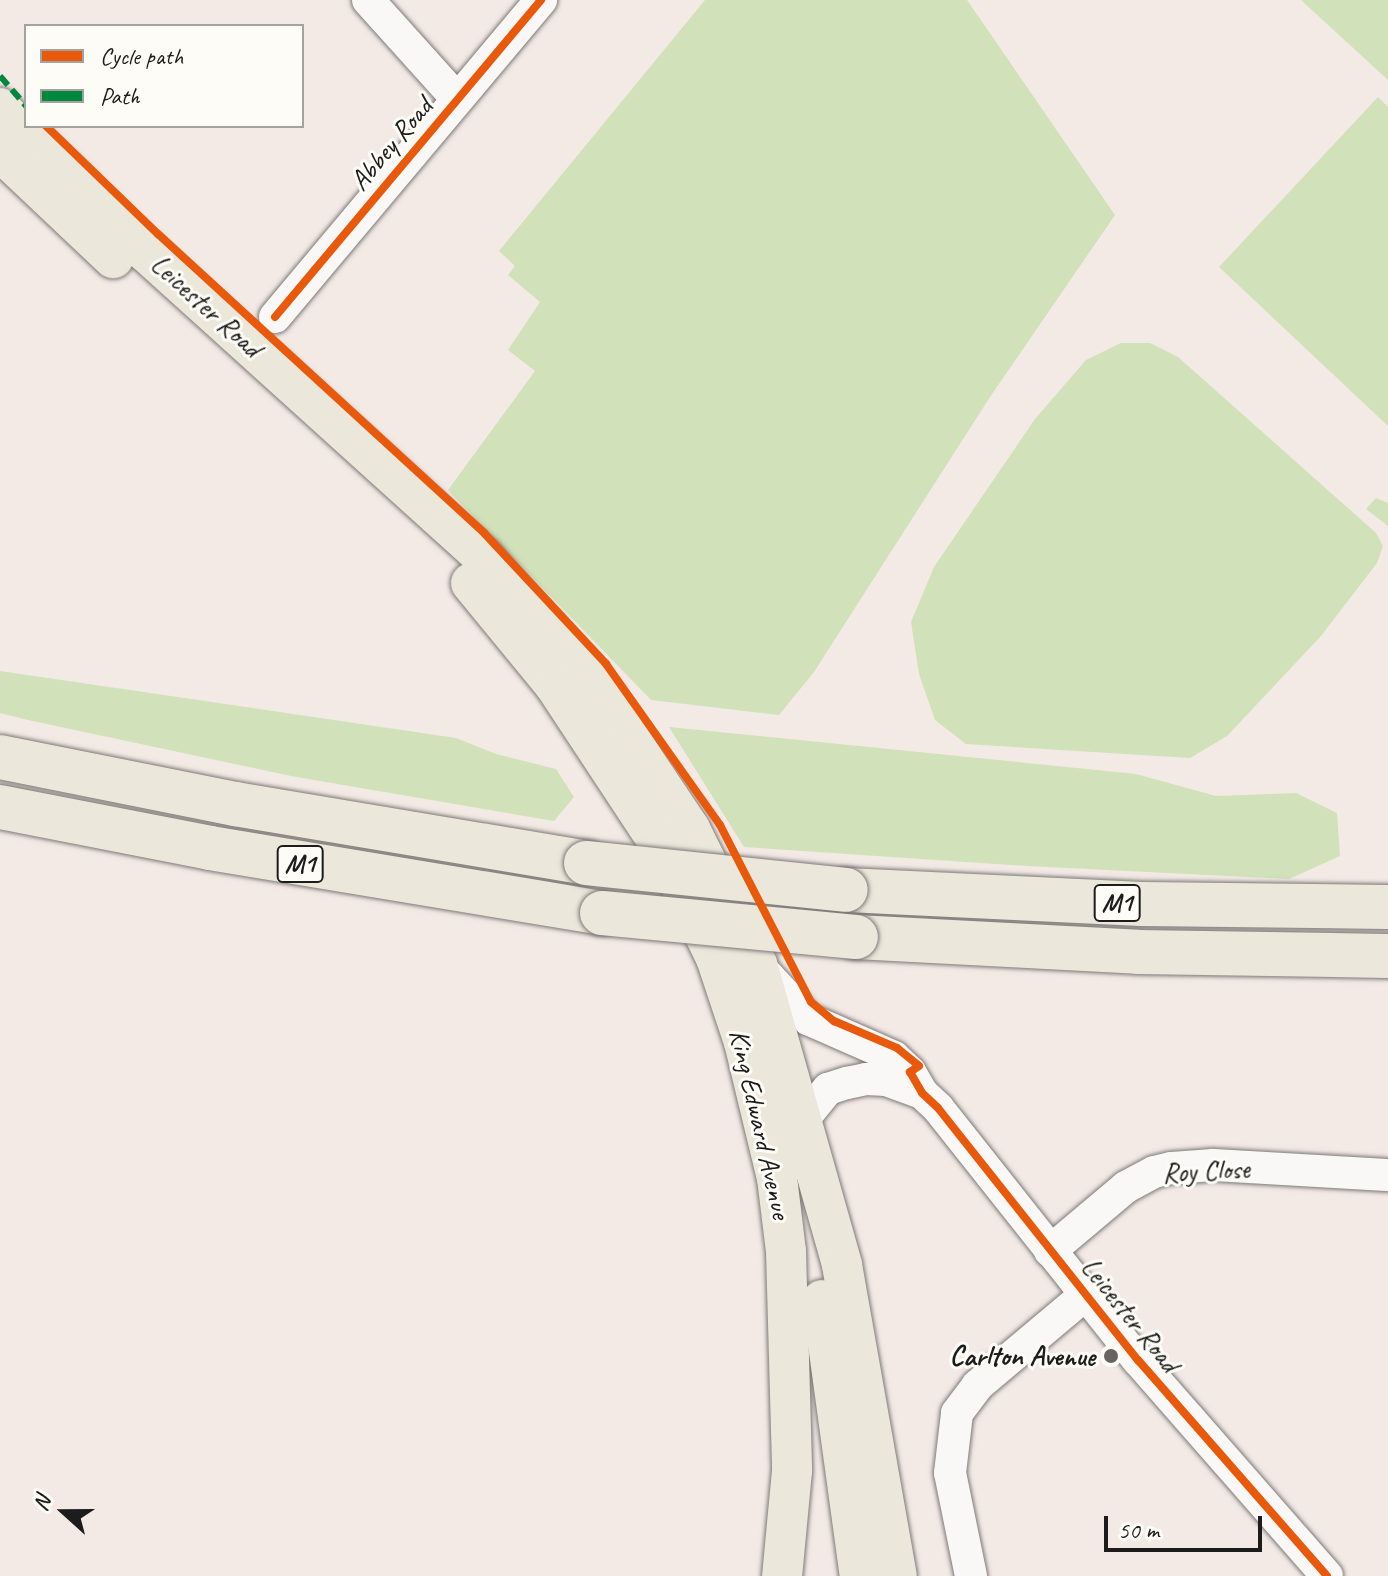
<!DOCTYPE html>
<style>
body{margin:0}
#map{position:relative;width:1388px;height:1576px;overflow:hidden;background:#f3eae6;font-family:Caveat,sans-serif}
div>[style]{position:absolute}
.green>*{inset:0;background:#d1e1b9}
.roads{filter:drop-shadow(0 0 2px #7d7977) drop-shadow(0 0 2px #7d7977)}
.minor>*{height:32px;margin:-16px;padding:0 16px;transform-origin:16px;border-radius:16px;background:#faf8f6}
.major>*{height:40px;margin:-20px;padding:0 20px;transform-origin:20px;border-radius:20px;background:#ece7db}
.highway>*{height:44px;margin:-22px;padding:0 22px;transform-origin:22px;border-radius:22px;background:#ece7db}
.bridges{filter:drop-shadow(0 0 2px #7d7977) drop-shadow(0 0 2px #7d7977)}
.highway-bridge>*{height:44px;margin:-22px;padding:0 22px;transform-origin:22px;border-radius:22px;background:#ece7db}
.quiet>*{height:6px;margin-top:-3px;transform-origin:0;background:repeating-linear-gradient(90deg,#00873e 0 12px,transparent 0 18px)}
.cycleway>*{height:8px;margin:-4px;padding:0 4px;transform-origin:4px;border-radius:4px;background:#e8590c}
.dots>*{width:22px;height:22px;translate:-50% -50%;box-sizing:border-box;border:4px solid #fdfcf7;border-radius:50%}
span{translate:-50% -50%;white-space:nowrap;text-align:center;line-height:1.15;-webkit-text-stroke:6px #fdfcf7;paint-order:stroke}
.shield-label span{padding:2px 6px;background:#fdfcf7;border:2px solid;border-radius:6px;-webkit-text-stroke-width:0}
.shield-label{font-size:26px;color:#1c1c1c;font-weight:700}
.street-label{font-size:28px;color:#1c1c1c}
.poi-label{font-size:28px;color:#1c1c1c;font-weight:700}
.right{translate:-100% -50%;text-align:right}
.legend{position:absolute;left:24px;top:24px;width:280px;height:104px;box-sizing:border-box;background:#fdfcf7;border:2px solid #a3a29f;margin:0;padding:10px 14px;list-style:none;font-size:24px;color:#1c1c1c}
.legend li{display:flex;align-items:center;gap:16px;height:40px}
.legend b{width:40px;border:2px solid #a3a29f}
.north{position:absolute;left:24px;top:1472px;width:80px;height:80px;-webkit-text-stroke:6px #fdfcf7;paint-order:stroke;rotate:291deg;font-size:22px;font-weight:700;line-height:32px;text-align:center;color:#1c1c1c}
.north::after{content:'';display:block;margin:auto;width:28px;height:36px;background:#1c1c1c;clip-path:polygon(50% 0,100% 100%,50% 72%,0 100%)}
.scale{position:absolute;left:1104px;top:1516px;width:158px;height:36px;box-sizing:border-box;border:4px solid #1c1c1c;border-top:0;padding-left:10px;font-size:24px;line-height:28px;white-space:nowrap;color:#1c1c1c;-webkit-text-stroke:6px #fdfcf7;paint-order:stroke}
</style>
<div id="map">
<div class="green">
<i style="clip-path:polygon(705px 0,967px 0,1115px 215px,990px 397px,814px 672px,779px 715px,651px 700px,448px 490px,535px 371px,508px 350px,540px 302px,508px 275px,515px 266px,499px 251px)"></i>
<i style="clip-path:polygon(1301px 0,1388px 0,1388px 80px)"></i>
<i style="clip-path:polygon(1378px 97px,1388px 107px,1388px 426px,1219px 267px)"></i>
<i style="clip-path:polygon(1121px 343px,1150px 343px,1178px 357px,1376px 533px,1383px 546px,1377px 563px,1321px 636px,1227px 736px,1190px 758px,966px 744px,935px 720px,919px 674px,911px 622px,934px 567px,1035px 419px,1086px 360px)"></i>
<i style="clip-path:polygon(1376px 498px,1388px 503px,1388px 526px,1366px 509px)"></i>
<i style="clip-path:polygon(0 671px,456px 738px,496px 754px,556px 769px,574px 797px,554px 821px,291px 776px,28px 720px,0 713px)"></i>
<i style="clip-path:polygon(669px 727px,1136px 774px,1216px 796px,1296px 793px,1337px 813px,1340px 856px,1289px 879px,1027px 866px,744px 847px)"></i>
</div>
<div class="roads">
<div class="minor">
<i style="left:368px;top:0;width:133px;rotate:48deg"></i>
<i style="left:275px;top:317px;width:414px;rotate:-50deg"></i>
<i style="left:758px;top:965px;width:74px;rotate:47.2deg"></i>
<i style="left:808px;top:1019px;width:94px;rotate:23.8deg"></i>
<i style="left:894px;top:1057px;width:22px;rotate:43deg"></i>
<i style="left:910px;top:1072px;width:24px;rotate:60deg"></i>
<i style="left:922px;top:1093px;width:22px;rotate:43deg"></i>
<i style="left:938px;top:1108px;width:322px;rotate:51.6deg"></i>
<i style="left:1138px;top:1360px;width:287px;rotate:48.8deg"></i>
<i style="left:801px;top:1122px;width:43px;rotate:-50.7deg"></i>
<i style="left:828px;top:1089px;width:20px;rotate:-18deg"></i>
<i style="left:847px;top:1083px;width:19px;rotate:-12deg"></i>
<i style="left:866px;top:1079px;width:20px;rotate:3deg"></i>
<i style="left:886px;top:1080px;width:38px;rotate:20deg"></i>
<i style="left:1050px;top:1251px;width:99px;rotate:-40.1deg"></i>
<i style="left:1126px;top:1187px;width:32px;rotate:-28deg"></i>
<i style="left:1154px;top:1172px;width:18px;rotate:-13deg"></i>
<i style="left:1172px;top:1168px;width:41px;rotate:-4.2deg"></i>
<i style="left:1213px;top:1165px;width:175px;rotate:3.3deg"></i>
<i style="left:971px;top:1576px;width:105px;rotate:-101.5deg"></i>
<i style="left:950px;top:1473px;width:60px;rotate:-83.3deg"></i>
<i style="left:957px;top:1413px;width:34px;rotate:-53deg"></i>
<i style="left:977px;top:1386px;width:141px;rotate:-40.1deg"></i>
</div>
<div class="major">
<i style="left:0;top:108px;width:204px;rotate:44.6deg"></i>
<i style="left:145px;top:251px;width:457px;rotate:42.1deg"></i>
<i style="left:484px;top:557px;width:164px;rotate:49.2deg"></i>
<i style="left:591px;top:681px;width:178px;rotate:56.2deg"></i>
<i style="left:690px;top:829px;width:151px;rotate:63.6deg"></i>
<i style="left:757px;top:964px;width:313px;rotate:74.2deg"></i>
<i style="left:842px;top:1265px;width:316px;rotate:80deg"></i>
<i style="left:0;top:151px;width:156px;rotate:43.4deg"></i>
<i style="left:471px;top:583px;width:131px;rotate:50.6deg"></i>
<i style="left:554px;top:684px;width:198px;rotate:56.6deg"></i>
<i style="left:663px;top:849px;width:121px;rotate:64.1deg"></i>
<i style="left:716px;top:958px;width:89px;rotate:71.6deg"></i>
<i style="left:744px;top:1042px;width:140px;rotate:76.4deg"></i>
<i style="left:777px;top:1178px;width:74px;rotate:83deg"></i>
<i style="left:786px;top:1251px;width:220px;rotate:88.4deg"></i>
<i style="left:792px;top:1471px;width:105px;rotate:95.4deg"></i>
<i style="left:822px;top:1300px;width:279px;rotate:82.2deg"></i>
</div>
<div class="highway">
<i style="left:0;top:757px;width:240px;rotate:11.3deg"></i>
<i style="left:235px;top:804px;width:356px;rotate:9.5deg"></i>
<i style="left:0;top:807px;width:214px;rotate:11deg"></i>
<i style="left:210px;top:848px;width:397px;rotate:9.4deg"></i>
<i style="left:846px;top:890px;width:296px;rotate:2.7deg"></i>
<i style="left:1142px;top:904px;width:246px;rotate:0.7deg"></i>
<i style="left:856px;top:937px;width:282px;rotate:3deg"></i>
<i style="left:1138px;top:952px;width:250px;rotate:0.9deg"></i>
</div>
</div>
<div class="bridges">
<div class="highway-bridge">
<i style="left:586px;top:863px;width:261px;rotate:5.9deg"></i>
<i style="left:602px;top:913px;width:255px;rotate:5.4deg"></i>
</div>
</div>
<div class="quiet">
<i style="left:0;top:76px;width:40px;rotate:49deg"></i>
</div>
<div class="cycleway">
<i style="left:46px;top:126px;width:156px;rotate:44deg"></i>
<i style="left:158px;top:234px;width:442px;rotate:42.5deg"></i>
<i style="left:484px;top:533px;width:179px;rotate:47deg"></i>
<i style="left:606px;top:664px;width:197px;rotate:54.7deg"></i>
<i style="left:720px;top:825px;width:199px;rotate:62.8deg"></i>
<i style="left:811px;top:1002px;width:30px;rotate:40deg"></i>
<i style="left:834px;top:1021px;width:69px;rotate:23.2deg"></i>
<i style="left:897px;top:1048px;width:28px;rotate:39deg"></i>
<i style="left:919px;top:1066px;width:11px;rotate:146deg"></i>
<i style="left:910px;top:1072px;width:24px;rotate:60deg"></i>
<i style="left:922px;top:1093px;width:22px;rotate:43deg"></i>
<i style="left:938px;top:1108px;width:322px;rotate:51.6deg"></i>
<i style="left:1138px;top:1360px;width:287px;rotate:48.8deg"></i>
<i style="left:275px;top:317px;width:414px;rotate:-50deg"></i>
</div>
<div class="dots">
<i style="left:1111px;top:1356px;background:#676463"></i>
</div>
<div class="shield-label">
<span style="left:300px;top:864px">M1</span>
<span style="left:1117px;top:903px">M1</span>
</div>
<div class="street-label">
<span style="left:391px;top:144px;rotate:-50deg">Abbey Road</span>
<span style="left:206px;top:306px;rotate:42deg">Leicester Road</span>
<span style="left:760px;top:1124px;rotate:77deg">King Edward Avenue</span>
<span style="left:1206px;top:1171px;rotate:-3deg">Roy Close</span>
<span style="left:1130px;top:1315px;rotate:51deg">Leicester Road</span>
</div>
<div class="poi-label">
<span class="right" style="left:1095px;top:1356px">Carlton Avenue</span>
</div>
<ul class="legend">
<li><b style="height:10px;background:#e8590c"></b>Cycle path</li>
<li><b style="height:10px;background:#00873e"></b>Path</li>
</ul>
<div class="north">N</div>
<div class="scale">50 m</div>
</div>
